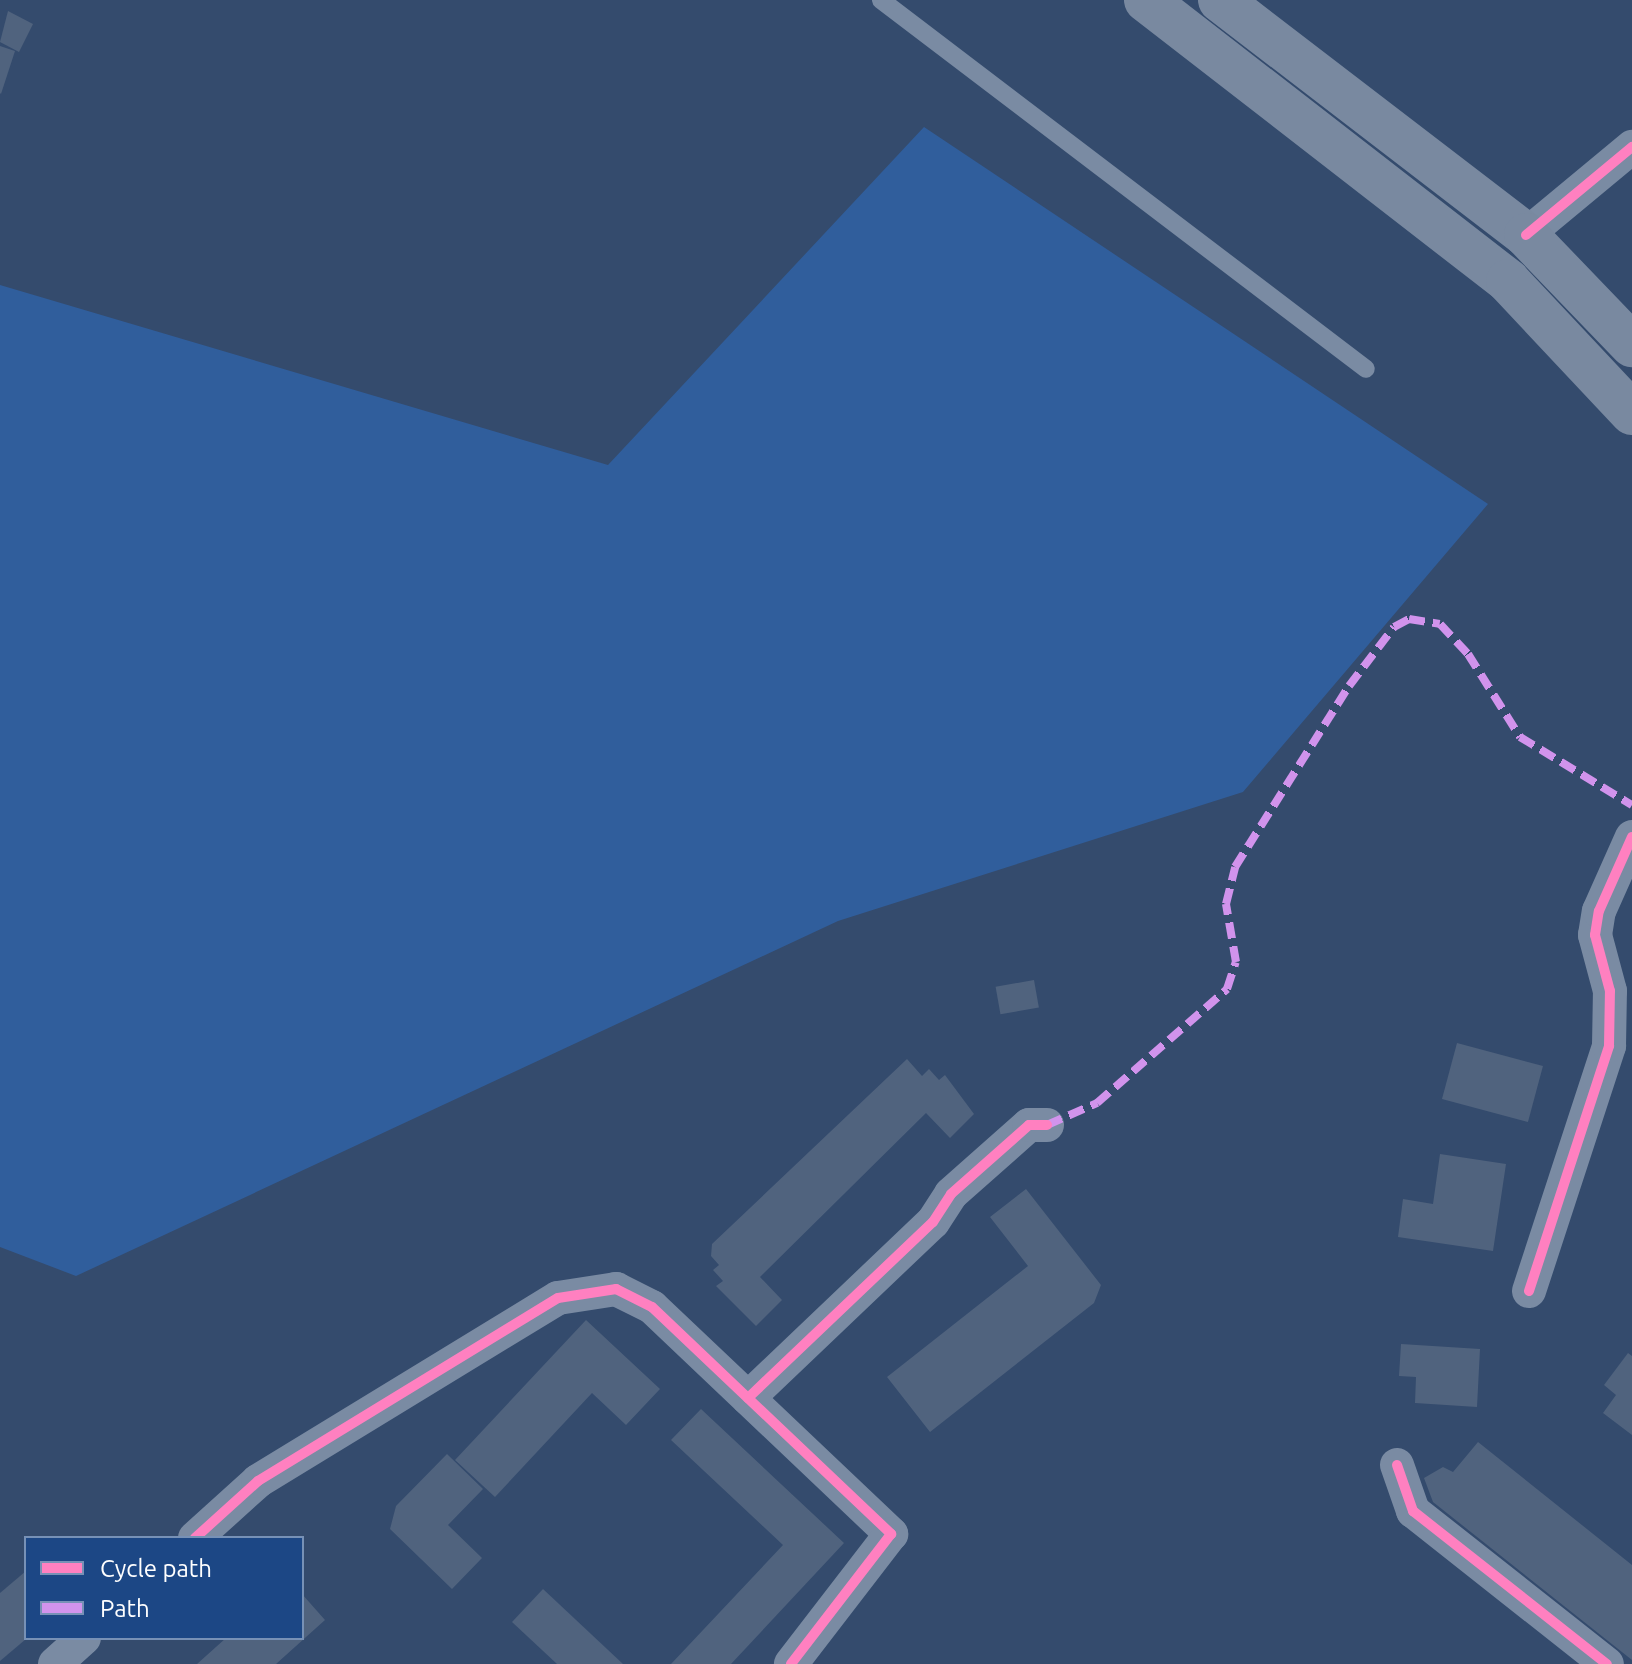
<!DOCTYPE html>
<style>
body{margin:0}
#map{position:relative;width:1632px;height:1664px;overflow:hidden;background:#344b6d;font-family:Ubuntu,sans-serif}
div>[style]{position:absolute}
.green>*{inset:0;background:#305e9c}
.building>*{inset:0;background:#50637e;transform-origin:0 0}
.service>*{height:18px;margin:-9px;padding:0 9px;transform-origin:9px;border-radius:9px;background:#7a8ba3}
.minor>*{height:34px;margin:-17px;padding:0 17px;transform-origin:17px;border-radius:17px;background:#7a8ba3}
.primary>*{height:44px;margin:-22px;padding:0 22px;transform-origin:22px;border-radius:22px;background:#7989a0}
.quiet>*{height:8px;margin-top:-4px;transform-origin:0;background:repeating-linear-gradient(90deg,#d193ec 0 16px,transparent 0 24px)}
.cycleway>*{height:10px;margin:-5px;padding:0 5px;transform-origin:5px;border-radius:5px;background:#ff80c0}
span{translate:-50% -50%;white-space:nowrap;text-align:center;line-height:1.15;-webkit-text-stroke:6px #1c4785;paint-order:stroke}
.legend{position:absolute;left:24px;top:1536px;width:280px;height:104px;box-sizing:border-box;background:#1c4785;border:2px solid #7791b6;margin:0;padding:10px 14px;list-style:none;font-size:24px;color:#fff}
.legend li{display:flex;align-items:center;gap:16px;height:40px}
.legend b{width:40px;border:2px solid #7791b6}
</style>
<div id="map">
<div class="green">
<i style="clip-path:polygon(924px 127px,1488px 504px,1243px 792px,838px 921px,76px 1276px,0 1247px,0 285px,608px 465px)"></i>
</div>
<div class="building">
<i style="clip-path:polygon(8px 11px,33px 24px,19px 52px,0 42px)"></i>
<i style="clip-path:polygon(0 46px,15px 51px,1px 94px,0 93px)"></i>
<i style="left:1034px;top:980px;width:28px;height:39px;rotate:80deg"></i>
<i style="left:1457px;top:1043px;width:89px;height:58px;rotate:15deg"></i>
<i style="clip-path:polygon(907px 1059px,922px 1076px,929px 1069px,939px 1080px,945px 1075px,974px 1114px,950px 1138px,926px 1113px,760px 1277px,782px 1300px,756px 1326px,716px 1286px,723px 1281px,713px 1270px,719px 1265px,711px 1256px,712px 1244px)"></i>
<i style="clip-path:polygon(1440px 1154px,1506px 1164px,1493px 1251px,1398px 1237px,1403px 1199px,1433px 1204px)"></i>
<i style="clip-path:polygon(1026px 1189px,1101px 1285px,1094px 1303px,930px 1432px,887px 1377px,1028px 1266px,990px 1217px)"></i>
<i style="clip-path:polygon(586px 1320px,660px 1389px,626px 1425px,592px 1393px,495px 1497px,455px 1460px)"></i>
<i style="clip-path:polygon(1401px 1344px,1480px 1349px,1477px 1407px,1415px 1403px,1416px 1377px,1399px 1376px)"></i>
<i style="clip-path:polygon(1628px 1353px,1632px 1356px,1632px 1435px,1603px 1413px,1616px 1395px,1604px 1385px)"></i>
<i style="clip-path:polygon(701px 1409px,844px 1543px,731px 1664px,671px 1664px,783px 1545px,671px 1440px)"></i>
<i style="clip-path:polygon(1478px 1442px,1632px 1565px,1632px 1660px,1433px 1502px,1424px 1478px,1443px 1467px,1453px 1472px)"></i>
<i style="clip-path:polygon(447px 1454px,483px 1489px,448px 1525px,482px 1558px,452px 1589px,390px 1529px,396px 1506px)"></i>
<i style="clip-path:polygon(26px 1571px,26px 1639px,0 1661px,0 1593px)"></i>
<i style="clip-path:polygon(543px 1589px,623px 1664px,557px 1664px,512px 1622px)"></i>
<i style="clip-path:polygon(302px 1594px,325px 1620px,276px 1664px,197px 1664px,226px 1638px,302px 1638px)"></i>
</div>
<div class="service">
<i style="left:881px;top:0;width:609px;rotate:37.26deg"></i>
</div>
<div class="minor">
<i style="left:1526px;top:235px;width:138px;rotate:-39.7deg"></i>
<i style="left:1529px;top:1291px;width:258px;rotate:-71.9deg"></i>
<i style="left:1609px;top:1046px;width:55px;rotate:-89deg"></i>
<i style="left:1610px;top:991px;width:58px;rotate:-105deg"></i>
<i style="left:1595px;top:935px;width:24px;rotate:-81deg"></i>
<i style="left:1599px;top:911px;width:81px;rotate:-66deg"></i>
<i style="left:748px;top:1398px;width:255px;rotate:-43.6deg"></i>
<i style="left:933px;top:1222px;width:33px;rotate:-57deg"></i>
<i style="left:951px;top:1194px;width:104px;rotate:-41.5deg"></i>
<i style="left:1029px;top:1125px;width:18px"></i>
<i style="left:1397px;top:1465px;width:49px;rotate:70.8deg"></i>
<i style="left:1413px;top:1511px;width:247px;rotate:38.3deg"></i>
<i style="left:195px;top:1538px;width:85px;rotate:-42.1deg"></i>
<i style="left:258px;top:1481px;width:351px;rotate:-31.4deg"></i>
<i style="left:558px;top:1298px;width:59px;rotate:-8.8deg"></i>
<i style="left:616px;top:1289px;width:40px;rotate:26.6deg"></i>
<i style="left:652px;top:1307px;width:330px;rotate:43.5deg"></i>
<i style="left:891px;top:1534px;width:164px;rotate:127.6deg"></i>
<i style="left:55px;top:1664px;width:39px;rotate:-42deg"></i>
</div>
<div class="primary">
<i style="left:1146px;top:0;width:458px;rotate:37.8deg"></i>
<i style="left:1508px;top:281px;width:181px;rotate:46.8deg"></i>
<i style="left:1220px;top:0;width:386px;rotate:37.5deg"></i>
<i style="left:1526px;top:235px;width:153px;rotate:46.1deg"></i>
</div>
<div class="quiet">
<i style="left:1047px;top:1125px;width:55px;rotate:-23.7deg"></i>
<i style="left:1097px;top:1103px;width:173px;rotate:-41.2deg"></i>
<i style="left:1227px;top:989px;width:28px;rotate:-72deg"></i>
<i style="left:1236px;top:962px;width:59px;rotate:-99.8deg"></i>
<i style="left:1226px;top:904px;width:38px;rotate:-76deg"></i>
<i style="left:1235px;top:867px;width:214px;rotate:-57.8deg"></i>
<i style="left:1349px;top:686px;width:74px;rotate:-52.7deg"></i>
<i style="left:1394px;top:627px;width:17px;rotate:-28deg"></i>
<i style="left:1409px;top:619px;width:31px;rotate:9deg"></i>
<i style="left:1440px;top:624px;width:41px;rotate:47deg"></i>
<i style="left:1468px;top:654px;width:98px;rotate:57.9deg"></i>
<i style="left:1520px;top:737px;width:131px;rotate:31.3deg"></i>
</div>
<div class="cycleway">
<i style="left:1526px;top:235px;width:138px;rotate:-39.7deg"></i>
<i style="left:1529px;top:1291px;width:258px;rotate:-71.9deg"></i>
<i style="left:1609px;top:1046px;width:55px;rotate:-89deg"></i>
<i style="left:1610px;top:991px;width:58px;rotate:-105deg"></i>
<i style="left:1595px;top:935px;width:24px;rotate:-81deg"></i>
<i style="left:1599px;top:911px;width:81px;rotate:-66deg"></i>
<i style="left:748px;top:1398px;width:255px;rotate:-43.6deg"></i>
<i style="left:933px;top:1222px;width:33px;rotate:-57deg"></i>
<i style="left:951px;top:1194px;width:104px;rotate:-41.5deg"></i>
<i style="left:1029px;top:1125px;width:18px"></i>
<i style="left:1397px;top:1465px;width:49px;rotate:70.8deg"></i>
<i style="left:1413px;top:1511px;width:247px;rotate:38.3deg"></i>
<i style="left:195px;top:1538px;width:85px;rotate:-42.1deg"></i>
<i style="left:258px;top:1481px;width:351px;rotate:-31.4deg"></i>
<i style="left:558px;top:1298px;width:59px;rotate:-8.8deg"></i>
<i style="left:616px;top:1289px;width:40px;rotate:26.6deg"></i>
<i style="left:652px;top:1307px;width:330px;rotate:43.5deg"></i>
<i style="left:891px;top:1534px;width:164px;rotate:127.6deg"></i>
</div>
<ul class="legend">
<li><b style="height:10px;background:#ff80c0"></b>Cycle path</li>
<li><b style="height:10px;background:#d193ec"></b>Path</li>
</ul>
</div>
